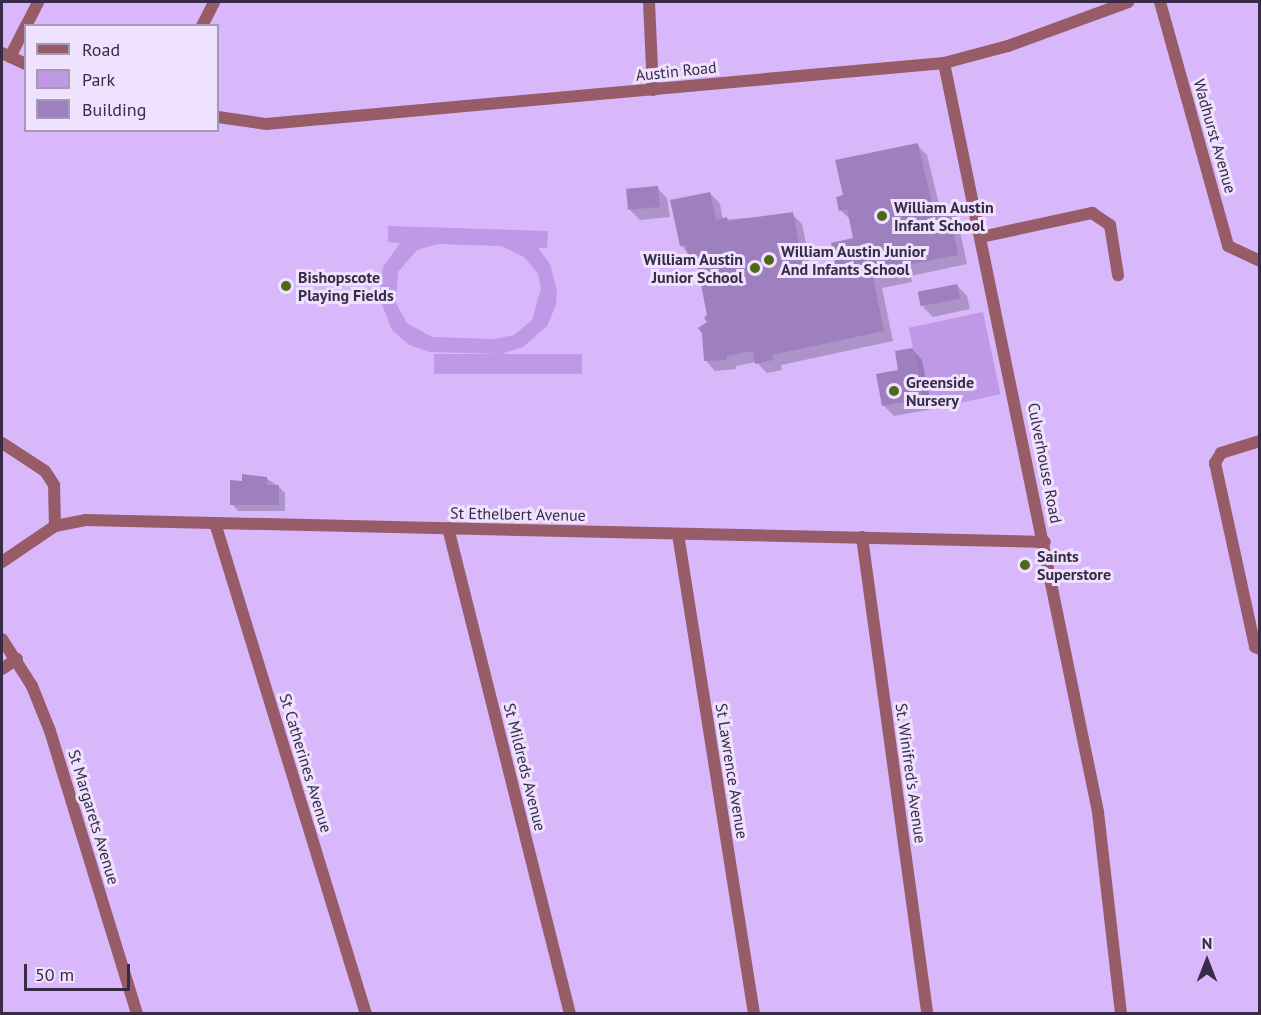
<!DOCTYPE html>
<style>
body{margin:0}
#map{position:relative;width:1261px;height:1015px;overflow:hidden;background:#d8b8fa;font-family:"PT Sans",sans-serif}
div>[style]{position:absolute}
.green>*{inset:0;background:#bf99e6;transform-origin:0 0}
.shadow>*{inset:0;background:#0003}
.building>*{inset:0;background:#9f80bf;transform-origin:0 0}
.minor>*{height:12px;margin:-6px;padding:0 6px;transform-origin:6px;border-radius:6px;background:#975c68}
.dots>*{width:16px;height:16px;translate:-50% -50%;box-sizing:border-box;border:3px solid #efe2fe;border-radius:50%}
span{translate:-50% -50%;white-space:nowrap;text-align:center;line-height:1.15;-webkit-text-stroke:6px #efe2fe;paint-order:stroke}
.street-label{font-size:16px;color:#382b45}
.poi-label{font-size:16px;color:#382b45;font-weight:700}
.left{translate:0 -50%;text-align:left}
.right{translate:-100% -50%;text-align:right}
.frame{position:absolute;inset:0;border:3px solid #382b45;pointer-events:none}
.legend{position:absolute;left:24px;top:24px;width:195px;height:108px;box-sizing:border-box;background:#efe2fe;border:2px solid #a699b4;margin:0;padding:8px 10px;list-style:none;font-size:18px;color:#382b45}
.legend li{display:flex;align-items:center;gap:12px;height:30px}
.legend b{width:30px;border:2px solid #a699b4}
.north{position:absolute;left:1177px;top:931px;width:60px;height:60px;-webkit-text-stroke:4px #efe2fe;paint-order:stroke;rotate:0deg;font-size:16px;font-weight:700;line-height:24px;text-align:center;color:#382b45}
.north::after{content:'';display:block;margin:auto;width:21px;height:27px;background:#382b45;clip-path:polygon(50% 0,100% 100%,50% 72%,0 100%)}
.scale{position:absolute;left:24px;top:964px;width:106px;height:27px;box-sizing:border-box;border:3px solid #382b45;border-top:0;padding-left:8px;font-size:18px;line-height:21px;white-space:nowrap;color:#382b45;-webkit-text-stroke:4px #efe2fe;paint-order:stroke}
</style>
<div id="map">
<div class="green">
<i style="clip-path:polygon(evenodd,388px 226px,548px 231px,547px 248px,538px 248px,550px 264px,557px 290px,556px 305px,547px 326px,523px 347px,501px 354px,430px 352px,409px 345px,392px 330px,379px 297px,383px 267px,400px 243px,388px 242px,388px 226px,438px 244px,501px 246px,524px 257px,538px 274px,541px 288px,532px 320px,514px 335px,494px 339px,432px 337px,407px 323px,396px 303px,398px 272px,417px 250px,438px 244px)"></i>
<i style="left:983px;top:312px;width:84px;height:76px;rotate:78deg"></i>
<i style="left:582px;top:354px;width:20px;height:148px;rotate:90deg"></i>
</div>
<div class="shadow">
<i style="clip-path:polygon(917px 145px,927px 155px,940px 208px,947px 207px,957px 217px,967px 264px,911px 276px,912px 282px,882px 288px,893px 341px,781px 365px,782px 370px,767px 373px,756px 362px,736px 366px,736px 369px,715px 371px,705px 360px,704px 333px,709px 316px,699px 268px,681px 245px,710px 193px,720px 204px,723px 220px,792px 214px,802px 224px,810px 263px,816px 267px,837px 263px,855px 239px,851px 220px,840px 210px,844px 196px)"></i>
<i style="clip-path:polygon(657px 188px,667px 198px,670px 217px,640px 220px,630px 210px)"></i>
<i style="clip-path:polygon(957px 285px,967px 296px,970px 309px,933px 317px,923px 307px)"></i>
<i style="clip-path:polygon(912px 349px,922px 360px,932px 409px,894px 416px,884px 406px,878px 376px,900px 372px)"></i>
<i style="clip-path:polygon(244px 476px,266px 478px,279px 487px,285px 493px,285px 511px,238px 511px,232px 504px)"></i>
</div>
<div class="building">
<i style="clip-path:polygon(918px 143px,933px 208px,948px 205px,958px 255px,902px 266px,903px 272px,873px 278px,884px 331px,772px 355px,773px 360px,755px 364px,753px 351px,726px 356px,727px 360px,704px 361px,702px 333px,698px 328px,707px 322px,704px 318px,707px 315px,696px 259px,689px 261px,686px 245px,680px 246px,670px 200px,710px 192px,716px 220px,727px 217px,728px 221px,793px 212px,803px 263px,812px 261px,813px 266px,835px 262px,831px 243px,853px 238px,847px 209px,839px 211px,836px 197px,843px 195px,835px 160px)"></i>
<i style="left:658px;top:186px;width:21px;height:32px;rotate:85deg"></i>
<i style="left:957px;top:284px;width:15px;height:40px;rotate:79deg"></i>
<i style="clip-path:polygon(913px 348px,923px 399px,882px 406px,876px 374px,898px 370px,895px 351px)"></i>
<i style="clip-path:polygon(242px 474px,267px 477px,267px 485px,279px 485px,279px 505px,230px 505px,230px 480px,242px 481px)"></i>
</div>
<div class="minor">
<i style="left:649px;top:2px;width:88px;rotate:87.4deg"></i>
<i style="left:1160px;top:2px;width:253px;rotate:74.4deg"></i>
<i style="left:1228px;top:246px;width:35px;rotate:25deg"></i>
<i style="left:26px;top:26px;width:27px;rotate:-63deg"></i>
<i style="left:202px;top:26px;width:27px;rotate:-63deg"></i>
<i style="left:2px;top:53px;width:26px;rotate:25deg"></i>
<i style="left:10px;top:57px;width:35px;rotate:-63deg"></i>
<i style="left:944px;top:63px;width:765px;rotate:78.38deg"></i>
<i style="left:1098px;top:812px;width:203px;rotate:83.5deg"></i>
<i style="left:218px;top:117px;width:49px;rotate:8.3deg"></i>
<i style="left:266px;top:124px;width:681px;rotate:-5.14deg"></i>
<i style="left:944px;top:63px;width:66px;rotate:-14.9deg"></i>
<i style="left:1008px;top:46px;width:128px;rotate:-20.1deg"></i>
<i style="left:981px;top:237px;width:114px;rotate:-12.2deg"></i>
<i style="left:1092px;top:213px;width:22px;rotate:34deg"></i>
<i style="left:1110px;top:225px;width:51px;rotate:80.9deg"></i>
<i style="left:1260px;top:441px;width:41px;rotate:162.9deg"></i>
<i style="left:1221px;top:453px;width:12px;rotate:121deg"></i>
<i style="left:1215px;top:463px;width:188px;rotate:77.7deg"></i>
<i style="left:1255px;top:647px;width:5px;rotate:22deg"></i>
<i style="left:2px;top:443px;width:51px;rotate:33.1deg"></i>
<i style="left:45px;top:471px;width:17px;rotate:57deg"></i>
<i style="left:54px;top:485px;width:41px;rotate:88.6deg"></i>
<i style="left:215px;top:523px;width:514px;rotate:72.91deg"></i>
<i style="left:448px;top:528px;width:501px;rotate:75.91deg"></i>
<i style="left:678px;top:534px;width:486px;rotate:81deg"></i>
<i style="left:862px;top:537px;width:481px;rotate:82.2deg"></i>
<i style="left:2px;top:562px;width:64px;rotate:-34.2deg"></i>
<i style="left:55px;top:526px;width:32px;rotate:-11deg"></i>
<i style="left:86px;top:520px;width:959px;rotate:1.31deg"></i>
<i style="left:2px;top:639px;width:56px;rotate:57.4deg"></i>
<i style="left:32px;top:686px;width:48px;rotate:68.2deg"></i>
<i style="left:50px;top:731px;width:296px;rotate:72.9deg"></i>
<i style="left:2px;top:669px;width:18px;rotate:-34deg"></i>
</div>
<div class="dots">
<i style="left:882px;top:216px;background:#4e681a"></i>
<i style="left:769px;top:260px;background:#4e681a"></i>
<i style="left:755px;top:268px;background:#4e681a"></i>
<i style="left:286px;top:286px;background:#4e681a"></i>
<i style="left:894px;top:391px;background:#4e681a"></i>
<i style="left:1025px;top:565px;background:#4e681a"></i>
</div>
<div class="street-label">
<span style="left:676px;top:71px;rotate:-6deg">Austin Road</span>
<span style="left:1215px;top:136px;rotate:74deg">Wadhurst Avenue</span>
<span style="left:1045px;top:463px;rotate:79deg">Culverhouse Road</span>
<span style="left:518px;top:514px;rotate:1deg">St Ethelbert Avenue</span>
<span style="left:306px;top:763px;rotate:73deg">St Catherines Avenue</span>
<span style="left:525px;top:767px;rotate:76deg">St Mildreds Avenue</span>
<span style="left:732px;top:771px;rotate:81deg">St Lawrence Avenue</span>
<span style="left:911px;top:773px;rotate:82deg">St. Winifred's Avenue</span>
<span style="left:94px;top:817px;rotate:73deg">St Margarets Avenue</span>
</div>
<div class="poi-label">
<span class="left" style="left:894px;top:216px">William Austin<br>Infant School</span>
<span class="left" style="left:781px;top:260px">William Austin Junior<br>And Infants School</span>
<span class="right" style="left:743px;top:268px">William Austin<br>Junior School</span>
<span class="left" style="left:298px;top:286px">Bishopscote<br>Playing Fields</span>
<span class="left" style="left:906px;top:391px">Greenside<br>Nursery</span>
<span class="left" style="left:1037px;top:565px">Saints<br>Superstore</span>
</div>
<div class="frame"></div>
<ul class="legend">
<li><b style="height:8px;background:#975c68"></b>Road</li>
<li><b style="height:16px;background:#bf99e6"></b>Park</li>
<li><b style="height:16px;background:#9f80bf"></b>Building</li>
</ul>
<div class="north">N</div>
<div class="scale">50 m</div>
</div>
